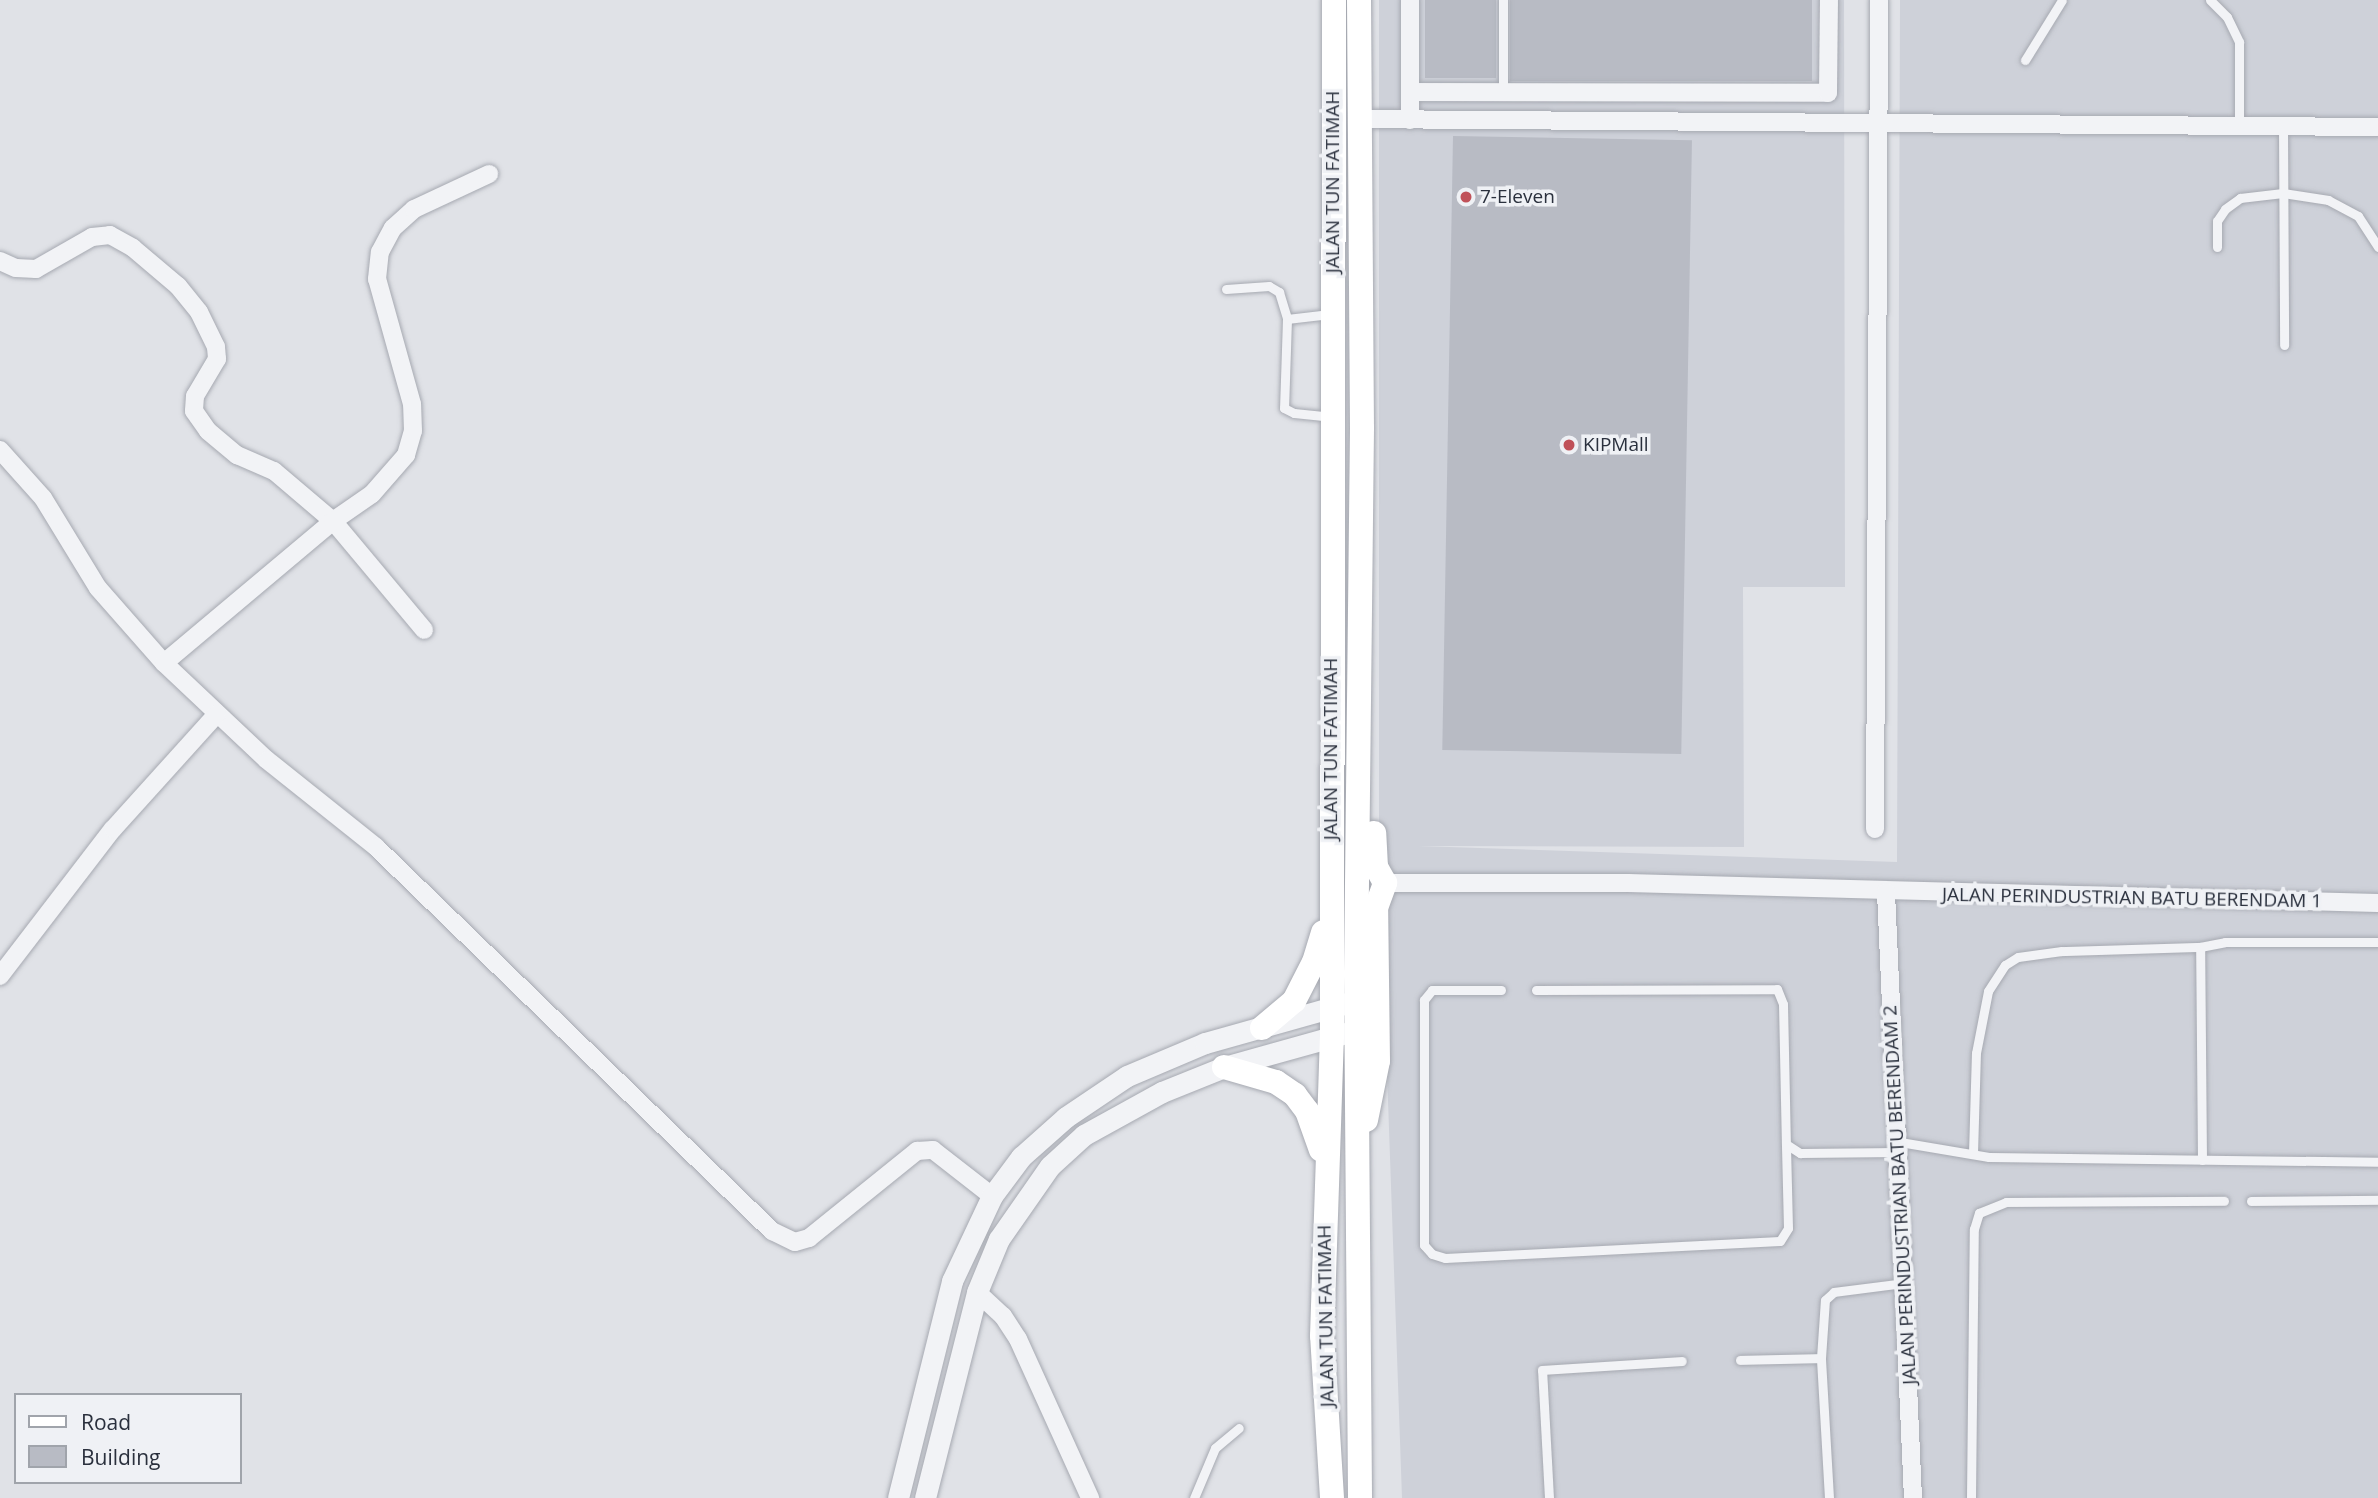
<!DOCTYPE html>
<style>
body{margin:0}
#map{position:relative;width:2378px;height:1498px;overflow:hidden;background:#e0e2e7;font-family:"Open Sans",sans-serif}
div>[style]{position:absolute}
.built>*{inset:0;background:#ced1d9}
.building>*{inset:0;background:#b8bbc4;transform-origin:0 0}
.roads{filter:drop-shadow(0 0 2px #a6a9b1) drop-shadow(0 0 2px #a6a9b1)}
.service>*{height:9px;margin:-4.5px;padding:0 4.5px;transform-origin:4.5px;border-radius:4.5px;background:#f2f3f6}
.minor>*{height:18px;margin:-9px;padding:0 9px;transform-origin:9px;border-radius:9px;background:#f2f3f6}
.tertiary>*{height:21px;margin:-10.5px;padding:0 10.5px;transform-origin:10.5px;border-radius:10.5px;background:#f2f3f6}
.secondary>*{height:24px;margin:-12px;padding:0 12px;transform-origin:12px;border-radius:12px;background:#fff}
.dots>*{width:19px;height:19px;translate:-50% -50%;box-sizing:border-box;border:4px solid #eff1f5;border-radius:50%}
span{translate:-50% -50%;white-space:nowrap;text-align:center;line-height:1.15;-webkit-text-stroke:7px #eff1f5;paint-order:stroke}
.street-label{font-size:19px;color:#2a303d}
.poi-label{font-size:19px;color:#2a303d}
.left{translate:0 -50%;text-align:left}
.legend{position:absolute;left:14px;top:1393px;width:228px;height:91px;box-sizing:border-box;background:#eff1f5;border:2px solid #a0a4ab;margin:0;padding:9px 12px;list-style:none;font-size:21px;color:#2a303d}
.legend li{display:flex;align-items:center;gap:14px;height:35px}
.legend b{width:35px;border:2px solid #a0a4ab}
</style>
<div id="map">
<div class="built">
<i style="clip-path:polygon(1379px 0,1844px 0,1845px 587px,1743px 587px,1744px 847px,1418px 846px,1897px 862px,1900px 0,2378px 0,2378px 1498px,1402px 1498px,1379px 845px)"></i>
</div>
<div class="building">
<i style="left:1425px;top:0;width:71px;height:78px"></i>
<i style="left:1510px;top:0;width:302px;height:81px"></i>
<i style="left:1453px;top:136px;width:239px;height:614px;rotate:1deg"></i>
</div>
<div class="roads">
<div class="service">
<i style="left:2210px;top:0;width:24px;rotate:45deg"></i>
<i style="left:2227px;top:17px;width:28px;rotate:64deg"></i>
<i style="left:2239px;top:42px;width:84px;rotate:90deg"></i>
<i style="left:2025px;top:60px;width:70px;rotate:-58.3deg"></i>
<i style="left:1503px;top:92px;width:92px;rotate:-90deg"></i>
<i style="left:2283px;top:126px;width:219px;rotate:89.7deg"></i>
<i style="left:2217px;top:247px;width:26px;rotate:-90deg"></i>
<i style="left:2217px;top:221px;width:14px;rotate:-56deg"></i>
<i style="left:2225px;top:209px;width:19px;rotate:-36deg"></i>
<i style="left:2240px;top:198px;width:43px;rotate:-6.6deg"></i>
<i style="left:2283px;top:193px;width:46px;rotate:8.8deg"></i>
<i style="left:2328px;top:200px;width:34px;rotate:28deg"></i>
<i style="left:2358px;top:216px;width:37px;rotate:57deg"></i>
<i style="left:1226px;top:289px;width:43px;rotate:-4deg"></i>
<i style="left:1269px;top:286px;width:12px;rotate:31deg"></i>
<i style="left:1279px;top:292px;width:28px;rotate:73deg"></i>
<i style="left:1287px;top:319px;width:89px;rotate:91.9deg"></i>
<i style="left:1284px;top:408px;width:11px;rotate:27deg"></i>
<i style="left:1294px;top:413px;width:39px;rotate:6deg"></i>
<i style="left:1287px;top:319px;width:43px;rotate:-6.6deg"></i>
<i style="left:1501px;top:990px;width:69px;rotate:180deg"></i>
<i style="left:1432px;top:990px;width:13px;rotate:129deg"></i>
<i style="left:1424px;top:1000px;width:245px;rotate:90deg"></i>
<i style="left:1424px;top:1245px;width:12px;rotate:48deg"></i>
<i style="left:1432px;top:1254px;width:14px;rotate:17deg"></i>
<i style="left:1445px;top:1258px;width:335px;rotate:-2.9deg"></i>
<i style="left:1780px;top:1241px;width:15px;rotate:-58deg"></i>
<i style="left:1788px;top:1228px;width:84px;rotate:-91.4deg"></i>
<i style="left:1536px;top:990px;width:241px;rotate:-0.2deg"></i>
<i style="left:1777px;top:989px;width:16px;rotate:68deg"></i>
<i style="left:1783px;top:1004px;width:140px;rotate:88.8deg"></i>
<i style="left:1786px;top:1144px;width:17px;rotate:33deg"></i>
<i style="left:1800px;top:1153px;width:98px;rotate:-0.6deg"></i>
<i style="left:1900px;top:1142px;width:90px;rotate:9.6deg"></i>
<i style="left:1989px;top:1157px;width:389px;rotate:0.7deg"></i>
<i style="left:1973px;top:1153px;width:100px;rotate:-88.3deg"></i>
<i style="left:1976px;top:1053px;width:63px;rotate:-79deg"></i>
<i style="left:1988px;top:991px;width:31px;rotate:-57deg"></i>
<i style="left:2005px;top:965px;width:15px;rotate:-32deg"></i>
<i style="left:2018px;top:957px;width:44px;rotate:-7.8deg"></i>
<i style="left:2062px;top:951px;width:138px;rotate:-1.7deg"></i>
<i style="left:2202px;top:1160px;width:213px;rotate:-90.5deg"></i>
<i style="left:2200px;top:947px;width:25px;rotate:-11deg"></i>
<i style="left:2225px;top:942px;width:153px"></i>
<i style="left:2251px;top:1201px;width:127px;rotate:-0.5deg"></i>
<i style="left:1740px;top:1360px;width:81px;rotate:-1.4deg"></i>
<i style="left:1194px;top:1498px;width:54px;rotate:-67.2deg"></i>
<i style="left:1215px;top:1448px;width:31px;rotate:-40deg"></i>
<i style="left:1549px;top:1498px;width:128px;rotate:-93.1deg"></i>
<i style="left:1542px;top:1370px;width:140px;rotate:-3.7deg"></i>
<i style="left:1829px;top:1498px;width:140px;rotate:-93.3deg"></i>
<i style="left:1821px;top:1358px;width:58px;rotate:-86.1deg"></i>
<i style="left:1825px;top:1300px;width:12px;rotate:-42deg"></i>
<i style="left:1834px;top:1292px;width:71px;rotate:-7.3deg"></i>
<i style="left:1971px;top:1498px;width:269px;rotate:-89.4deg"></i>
<i style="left:1974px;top:1229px;width:17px;rotate:-73deg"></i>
<i style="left:1979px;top:1213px;width:29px;rotate:-22deg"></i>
<i style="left:2006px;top:1202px;width:218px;rotate:-0.3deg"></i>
</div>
<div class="minor">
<i style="left:1410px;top:92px;width:418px;rotate:0.1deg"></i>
<i style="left:1828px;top:93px;width:93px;rotate:-89.4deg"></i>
<i style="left:1359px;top:119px;width:1019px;rotate:0.45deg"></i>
<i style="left:1410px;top:120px;width:120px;rotate:-90deg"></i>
<i style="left:0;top:261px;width:17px;rotate:24deg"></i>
<i style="left:16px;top:268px;width:20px;rotate:3deg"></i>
<i style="left:36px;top:269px;width:64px;rotate:-29.7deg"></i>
<i style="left:92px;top:237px;width:18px;rotate:-6deg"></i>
<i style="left:110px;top:235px;width:26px;rotate:29deg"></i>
<i style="left:133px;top:248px;width:59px;rotate:40.2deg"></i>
<i style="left:178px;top:286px;width:33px;rotate:51deg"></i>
<i style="left:199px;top:312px;width:39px;rotate:64deg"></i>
<i style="left:216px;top:347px;width:12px;rotate:85deg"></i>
<i style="left:217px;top:359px;width:43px;rotate:120.7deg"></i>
<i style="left:195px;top:396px;width:15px;rotate:94deg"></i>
<i style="left:194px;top:411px;width:24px;rotate:55deg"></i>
<i style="left:208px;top:431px;width:38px;rotate:40deg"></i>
<i style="left:237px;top:455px;width:40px;rotate:23.4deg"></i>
<i style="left:274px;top:471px;width:77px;rotate:40.3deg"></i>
<i style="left:333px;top:521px;width:142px;rotate:50.1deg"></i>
<i style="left:0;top:450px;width:64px;rotate:48.1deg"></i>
<i style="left:43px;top:498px;width:105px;rotate:58.6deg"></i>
<i style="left:98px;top:588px;width:100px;rotate:48.7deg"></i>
<i style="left:164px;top:663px;width:141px;rotate:43.3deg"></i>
<i style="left:267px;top:760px;width:139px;rotate:38.6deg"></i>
<i style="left:376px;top:847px;width:552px;rotate:44.12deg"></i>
<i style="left:772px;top:1231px;width:25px;rotate:26deg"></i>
<i style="left:795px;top:1242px;width:15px;rotate:-16deg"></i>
<i style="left:809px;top:1238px;width:139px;rotate:-38.9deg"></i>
<i style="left:917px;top:1151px;width:16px;rotate:-4deg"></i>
<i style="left:933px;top:1150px;width:75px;rotate:37.9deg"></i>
<i style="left:164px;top:663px;width:221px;rotate:-40deg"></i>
<i style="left:333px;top:521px;width:47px;rotate:-34.7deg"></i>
<i style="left:372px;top:494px;width:52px;rotate:-48.9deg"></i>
<i style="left:406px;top:455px;width:25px;rotate:-74deg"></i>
<i style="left:413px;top:431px;width:27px;rotate:-92deg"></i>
<i style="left:412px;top:404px;width:130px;rotate:-105.6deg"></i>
<i style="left:377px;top:279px;width:27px;rotate:-84deg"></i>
<i style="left:380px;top:252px;width:27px;rotate:-62deg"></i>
<i style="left:393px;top:228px;width:28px;rotate:-42deg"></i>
<i style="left:414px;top:209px;width:83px;rotate:-25deg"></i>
<i style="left:1875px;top:829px;width:829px;rotate:-89.72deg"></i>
<i style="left:1385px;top:883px;width:243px"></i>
<i style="left:1628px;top:883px;width:750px;rotate:1.53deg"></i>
<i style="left:1886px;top:892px;width:607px;rotate:87.45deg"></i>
<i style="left:0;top:976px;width:185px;rotate:-52.5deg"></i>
<i style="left:113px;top:829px;width:155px;rotate:-47.9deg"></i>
<i style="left:977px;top:1292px;width:35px;rotate:43deg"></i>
<i style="left:1003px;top:1316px;width:27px;rotate:57deg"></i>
<i style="left:1018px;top:1339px;width:175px;rotate:65.6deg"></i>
</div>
<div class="tertiary">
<i style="left:898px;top:1498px;width:224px;rotate:-76deg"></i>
<i style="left:952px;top:1281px;width:94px;rotate:-64.8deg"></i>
<i style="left:992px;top:1196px;width:49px;rotate:-53.4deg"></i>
<i style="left:1021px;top:1157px;width:60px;rotate:-41.6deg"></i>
<i style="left:1066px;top:1117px;width:73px;rotate:-33.9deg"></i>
<i style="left:1127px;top:1076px;width:85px;rotate:-22.9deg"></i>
<i style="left:1205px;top:1043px;width:148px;rotate:-15.7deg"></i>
<i style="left:925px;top:1498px;width:212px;rotate:-75.8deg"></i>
<i style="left:977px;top:1292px;width:57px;rotate:-67.5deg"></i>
<i style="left:999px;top:1239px;width:89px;rotate:-55.1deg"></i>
<i style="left:1050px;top:1166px;width:46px;rotate:-42.4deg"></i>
<i style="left:1084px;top:1135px;width:89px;rotate:-28.9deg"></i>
<i style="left:1162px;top:1092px;width:67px;rotate:-22deg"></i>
<i style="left:1224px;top:1067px;width:127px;rotate:-15.6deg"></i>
</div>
<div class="secondary">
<i style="left:1359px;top:0;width:428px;rotate:89.6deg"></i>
<i style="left:1362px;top:428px;width:546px;rotate:90.63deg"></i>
<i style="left:1356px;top:974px;width:524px;rotate:89.56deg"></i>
<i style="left:1262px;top:1028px;width:42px;rotate:-40.2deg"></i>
<i style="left:1294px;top:1001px;width:44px;rotate:-62.9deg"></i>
<i style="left:1314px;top:962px;width:31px;rotate:-73deg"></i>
<i style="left:1224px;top:1067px;width:54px;rotate:16.1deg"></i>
<i style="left:1276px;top:1082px;width:23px;rotate:34deg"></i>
<i style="left:1295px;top:1095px;width:20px;rotate:53deg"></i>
<i style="left:1307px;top:1111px;width:41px;rotate:70.3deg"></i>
<i style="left:1366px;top:1120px;width:60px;rotate:-78.5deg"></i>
<i style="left:1378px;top:1061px;width:153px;rotate:-90.7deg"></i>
<i style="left:1376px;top:908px;width:27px;rotate:-70deg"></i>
<i style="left:1385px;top:883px;width:18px;rotate:-119deg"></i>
<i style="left:1376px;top:867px;width:34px;rotate:-93deg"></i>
<i style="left:1332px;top:1498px;width:162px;rotate:-93.5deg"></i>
<i style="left:1322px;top:1336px;width:300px;rotate:-88.1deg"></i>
<i style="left:1332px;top:1036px;width:1036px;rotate:-89.89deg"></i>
</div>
</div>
<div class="dots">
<i style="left:1466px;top:197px;background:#c05159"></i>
<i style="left:1569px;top:445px;background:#c05159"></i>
</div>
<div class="street-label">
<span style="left:1333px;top:182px;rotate:-90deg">JALAN TUN FATIMAH</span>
<span style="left:1331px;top:749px;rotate:-90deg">JALAN TUN FATIMAH</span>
<span style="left:2132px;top:898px;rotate:1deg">JALAN PERINDUSTRIAN BATU BERENDAM 1</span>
<span style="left:1900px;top:1195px;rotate:-93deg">JALAN PERINDUSTRIAN BATU BERENDAM 2</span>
<span style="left:1326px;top:1316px;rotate:-91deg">JALAN TUN FATIMAH</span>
</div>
<div class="poi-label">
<span class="left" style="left:1480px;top:197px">7-Eleven</span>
<span class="left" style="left:1583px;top:445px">KIPMall</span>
</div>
<ul class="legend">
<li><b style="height:9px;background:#fff"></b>Road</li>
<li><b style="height:19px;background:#b8bbc4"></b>Building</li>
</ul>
</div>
